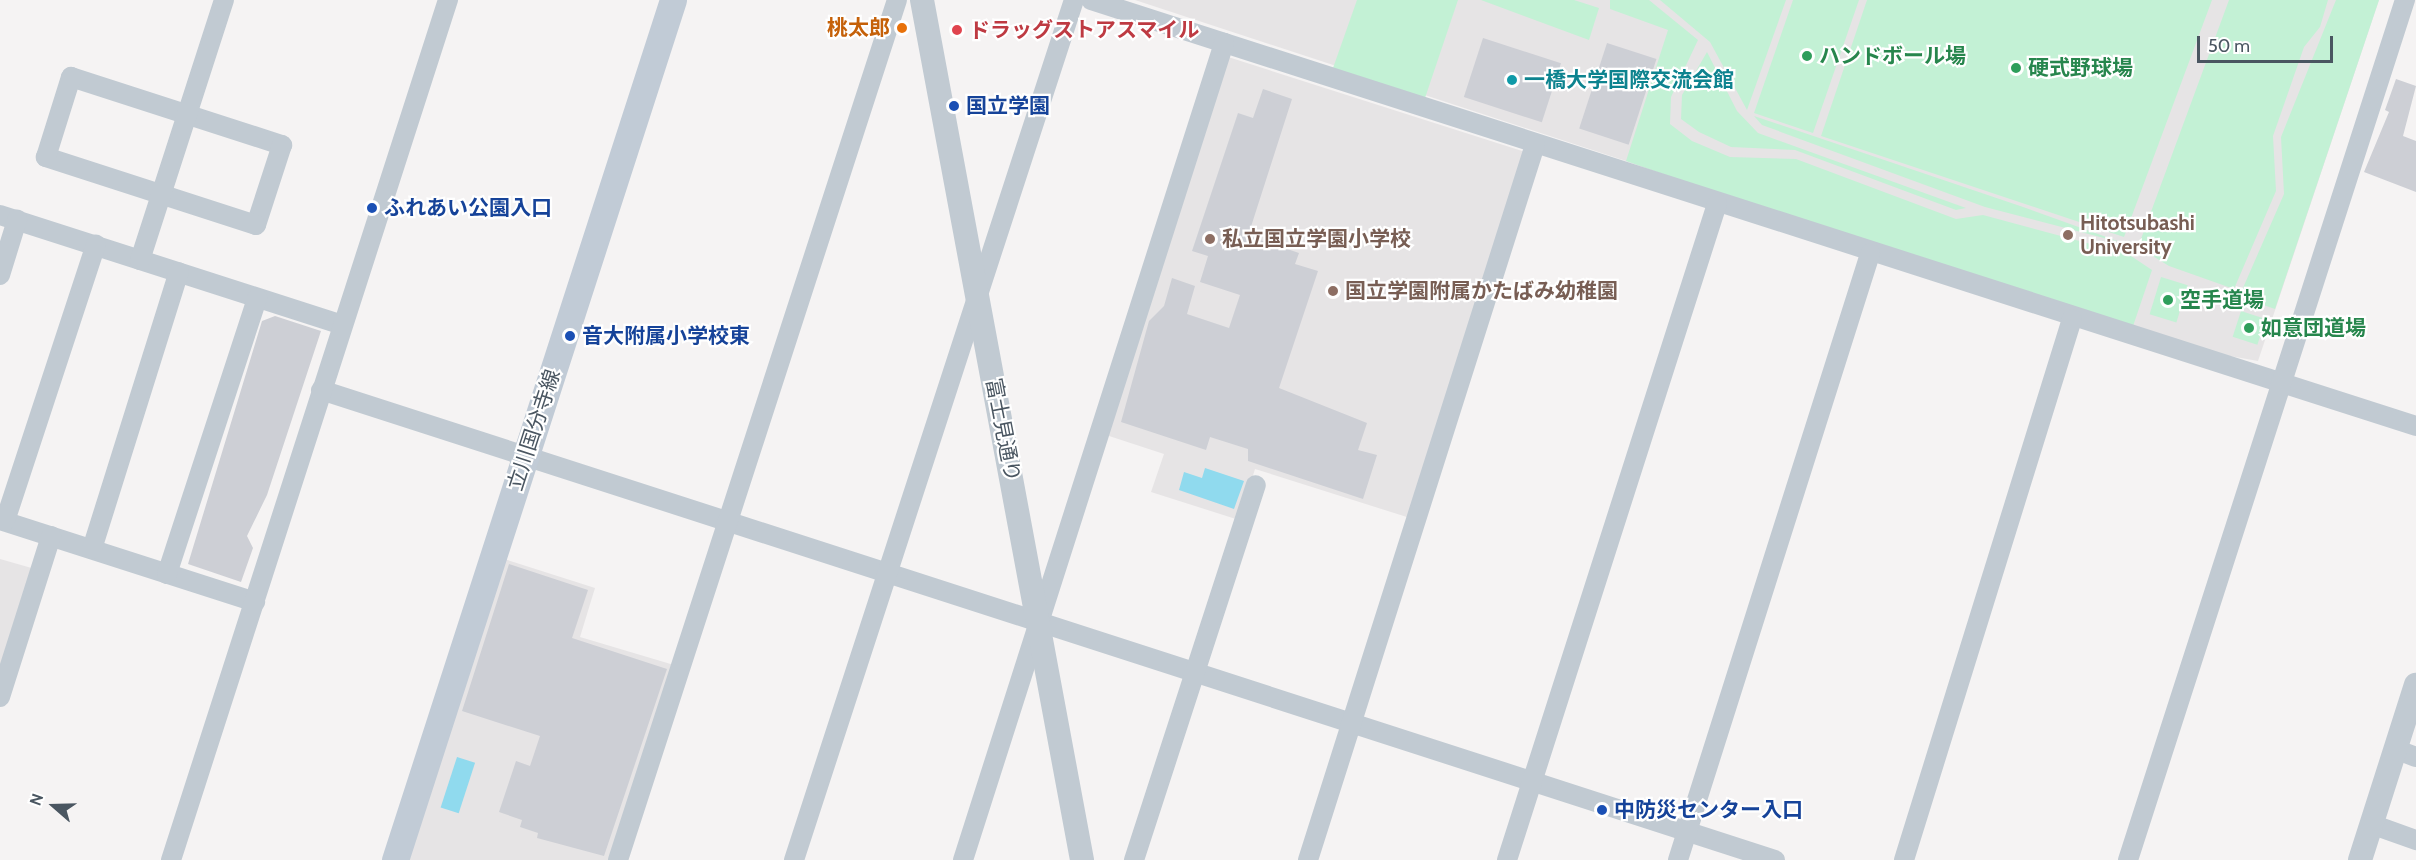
<!DOCTYPE html>
<meta charset="utf-8">
<style>
body{margin:0}
#map{position:relative;width:2416px;height:860px;overflow:hidden;background:#f5f3f3;font-family:Cabin,"Noto Sans JP",sans-serif}
div>[style]{position:absolute}
.education>*{inset:0;background:#e6e4e5}
.green>*{inset:0;background:#c3f1d5;transform-origin:0 0}
.water>*{inset:0;background:#90daee;transform-origin:0 0}
.building>*{inset:0;background:#cdcfd5;transform-origin:0 0}
.minor>*{height:20px;margin:-10px;padding:0 10px;transform-origin:10px;border-radius:10px;background:#c1cad2}
.tertiary>*{height:24px;margin:-12px;padding:0 12px;transform-origin:12px;border-radius:12px;background:#c1cad2}
.secondary>*{height:27px;margin:-13.5px;padding:0 13.5px;transform-origin:13.5px;border-radius:13.5px;background:#c1cbd6}
.dots>*{width:16px;height:16px;translate:-50% -50%;box-sizing:border-box;border:3px solid #fff;border-radius:50%}
span{translate:-50% -50%;white-space:nowrap;text-align:center;line-height:1.15;-webkit-text-stroke:4.5px #fff;paint-order:stroke}
.food-label{font-size:21px;color:#c56008;font-weight:700}
.right{translate:-100% -50%;text-align:right}
.health-label{font-size:21px;color:#be3a42;font-weight:700}
.left{translate:0 -50%;text-align:left}
.leisure-label{font-size:21px;color:#27864d;font-weight:700}
.culture-label{font-size:21px;color:#0d838f;font-weight:700}
.transit-label{font-size:21px;color:#164399;font-weight:700}
.education-label{font-size:21px;color:#785e54;font-weight:700}
.street-label{font-size:21px;color:#4a5661}
.north{position:absolute;left:24px;top:776px;width:60px;height:60px;-webkit-text-stroke:4px #fff;paint-order:stroke;rotate:290deg;font-size:16px;font-weight:700;line-height:24px;text-align:center;color:#4a5661}
.north::after{content:'';display:block;margin:auto;width:21px;height:27px;background:#4a5661;clip-path:polygon(50% 0,100% 100%,50% 72%,0 100%)}
.scale{position:absolute;left:2197px;top:36px;width:136px;height:27px;box-sizing:border-box;border:3px solid #4a5661;border-top:0;padding-left:8px;font-size:18px;line-height:21px;white-space:nowrap;color:#4a5661;-webkit-text-stroke:4px #fff;paint-order:stroke}
</style>
<div id="map">
<div class="education">
<i style="clip-path:polygon(1135px 0,2379px 0,2258px 361px,2129px 338px,1626px 161px)"></i>
<i style="clip-path:polygon(1225px 56px,1528px 153px,1410px 518px,1255px 469px,1239px 520px,1151px 492px,1164px 454px,1103px 434px)"></i>
<i style="clip-path:polygon(501px 558px,595px 588px,580px 637px,674px 665px,612px 860px,404px 860px)"></i>
<i style="clip-path:polygon(0 559px,35px 569px,0 673px)"></i>
</div>
<div class="green">
<i style="clip-path:polygon(1357px 0,1458px 0,1425px 98px,1333px 68px)"></i>
<i style="clip-path:polygon(1481px 0,1574px 0,1599px 8px,1589px 40px)"></i>
<i style="clip-path:polygon(1610px 0,1649px 0,1698px 40px,1671px 97px,1670px 124px,1692px 141px,1730px 157px,1796px 159px,1956px 219px,1983px 215px,2128px 254px,2152px 270px,2129px 338px,1626px 161px,1668px 30px,1610px 9px)"></i>
<i style="clip-path:polygon(1660px 0,1786px 0,1747px 110px,1710px 42px)"></i>
<i style="clip-path:polygon(1793px 0,1859px 0,1813px 133px,1754px 113px)"></i>
<i style="clip-path:polygon(1867px 0,2212px 0,2124px 237px,1821px 136px)"></i>
<i style="clip-path:polygon(2229px 0,2328px 0,2320px 27px,2304px 47px,2273px 136px,2276px 191px,2234px 289px,2169px 266px,2138px 247px)"></i>
<i style="clip-path:polygon(2336px 0,2379px 0,2275px 309px,2239px 297px,2284px 194px,2281px 137px)"></i>
<i style="clip-path:polygon(1707px 52px,1737px 111px,1758px 133px,1966px 208px,1956px 210px,1795px 150px,1731px 147px,1699px 132px,1681px 119px,1682px 95px)"></i>
<i style="clip-path:polygon(1754px 116px,2026px 208px,2123px 243px,1985px 207px,1762px 125px)"></i>
<i style="left:2161px;top:277px;width:28px;height:39px;rotate:17deg"></i>
<i style="left:2241px;top:311px;width:26px;height:27px;rotate:18deg"></i>
</div>
<div class="water">
<i style="clip-path:polygon(1205px 468px,1244px 481px,1234px 509px,1179px 490px,1184px 472px,1202px 478px)"></i>
<i style="left:457px;top:757px;width:19px;height:53px;rotate:18deg"></i>
</div>
<div class="building">
<i style="left:1483px;top:38px;width:82px;height:62px;rotate:18deg"></i>
<i style="left:1607px;top:43px;width:52px;height:90px;rotate:18deg"></i>
<i style="clip-path:polygon(2396px 79px,2416px 86px,2403px 136px,2416px 141px,2416px 192px,2364px 172px,2389px 112px,2385px 110px)"></i>
<i style="clip-path:polygon(1263px 89px,1292px 99px,1248px 236px,1299px 253px,1295px 264px,1318px 271px,1279px 388px,1367px 423px,1358px 450px,1377px 455px,1363px 499px,1248px 461px,1248px 449px,1210px 437px,1206px 450px,1121px 422px,1149px 321px,1164px 306px,1172px 278px,1195px 286px,1187px 314px,1229px 328px,1240px 295px,1200px 282px,1208px 256px,1192px 251px,1238px 113px,1253px 118px)"></i>
<i style="clip-path:polygon(275px 316px,321px 331px,267px 495px,247px 536px,253px 548px,241px 582px,188px 564px,262px 321px)"></i>
<i style="clip-path:polygon(509px 564px,588px 590px,572px 638px,667px 669px,604px 856px,537px 838px,538px 833px,520px 827px,522px 820px,499px 812px,516px 761px,530px 766px,540px 736px,462px 711px)"></i>
</div>
<div class="minor">
<i style="left:1091px;top:0;width:1392px;rotate:17.82deg"></i>
<i style="left:71px;top:77px;width:222px;rotate:17.9deg"></i>
<i style="left:282px;top:145px;width:84px;rotate:108deg"></i>
<i style="left:256px;top:225px;width:221px;rotate:-162.1deg"></i>
<i style="left:46px;top:157px;width:84px;rotate:-72.6deg"></i>
<i style="left:0;top:215px;width:359px;rotate:17.8deg"></i>
<i style="left:140px;top:260px;width:273px;rotate:-72.1deg"></i>
<i style="left:0;top:275px;width:58px;rotate:-72.8deg"></i>
<i style="left:321px;top:390px;width:1528px;rotate:17.91deg"></i>
<i style="left:0;top:520px;width:268px;rotate:17.8deg"></i>
<i style="left:5px;top:521px;width:291px;rotate:-71.8deg"></i>
<i style="left:92px;top:549px;width:290px;rotate:-72.6deg"></i>
<i style="left:167px;top:574px;width:290px;rotate:-71.9deg"></i>
<i style="left:0;top:697px;width:169px;rotate:-72.4deg"></i>
<i style="left:2395px;top:749px;width:22px;rotate:21deg"></i>
<i style="left:2371px;top:824px;width:48px;rotate:19.6deg"></i>
<i style="left:171px;top:860px;width:904px;rotate:-72.15deg"></i>
<i style="left:618px;top:860px;width:904px;rotate:-72.03deg"></i>
<i style="left:794px;top:860px;width:904px;rotate:-71.97deg"></i>
<i style="left:963px;top:860px;width:858px;rotate:-72.28deg"></i>
<i style="left:1134px;top:860px;width:394px;rotate:-72deg"></i>
<i style="left:1308px;top:860px;width:750px;rotate:-72.39deg"></i>
<i style="left:1507px;top:860px;width:689px;rotate:-72.25deg"></i>
<i style="left:1678px;top:860px;width:636px;rotate:-72.42deg"></i>
<i style="left:1904px;top:860px;width:566px;rotate:-72.75deg"></i>
<i style="left:2128px;top:860px;width:904px;rotate:-72.15deg"></i>
</div>
<div class="tertiary">
<i style="left:922px;top:0;width:875px;rotate:79.46deg"></i>
<i style="left:2360px;top:860px;width:184px;rotate:-72.3deg"></i>
</div>
<div class="secondary">
<i style="left:395px;top:860px;width:904px;rotate:-72.09deg"></i>
</div>
<div class="dots">
<i style="left:902px;top:28px;background:#e8710a"></i>
<i style="left:957px;top:30px;background:#e0444e"></i>
<i style="left:1807px;top:56px;background:#2e9e5b"></i>
<i style="left:2016px;top:68px;background:#2e9e5b"></i>
<i style="left:1512px;top:80px;background:#0f9aa8"></i>
<i style="left:954px;top:106px;background:#1a4fb4"></i>
<i style="left:372px;top:208px;background:#1a4fb4"></i>
<i style="left:2068px;top:235px;background:#8d6e63"></i>
<i style="left:1210px;top:239px;background:#8d6e63"></i>
<i style="left:1333px;top:291px;background:#8d6e63"></i>
<i style="left:2168px;top:300px;background:#2e9e5b"></i>
<i style="left:2249px;top:328px;background:#2e9e5b"></i>
<i style="left:570px;top:336px;background:#1a4fb4"></i>
<i style="left:1602px;top:810px;background:#1a4fb4"></i>
</div>
<div class="food-label">
<span class="right" style="left:890px;top:28px">桃太郎</span>
</div>
<div class="health-label">
<span class="left" style="left:969px;top:30px">ドラッグストアスマイル</span>
</div>
<div class="leisure-label">
<span class="left" style="left:1819px;top:56px">ハンドボール場</span>
<span class="left" style="left:2028px;top:68px">硬式野球場</span>
<span class="left" style="left:2180px;top:300px">空手道場</span>
<span class="left" style="left:2261px;top:328px">如意団道場</span>
</div>
<div class="culture-label">
<span class="left" style="left:1524px;top:80px">一橋大学国際交流会館</span>
</div>
<div class="transit-label">
<span class="left" style="left:966px;top:106px">国立学園</span>
<span class="left" style="left:384px;top:208px">ふれあい公園入口</span>
<span class="left" style="left:582px;top:336px">音大附属小学校東</span>
<span class="left" style="left:1614px;top:810px">中防災センター入口</span>
</div>
<div class="education-label">
<span class="left" style="left:2080px;top:235px">Hitotsubashi<br>University</span>
<span class="left" style="left:1222px;top:239px">私立国立学園小学校</span>
<span class="left" style="left:1345px;top:291px">国立学園附属かたばみ幼稚園</span>
</div>
<div class="street-label">
<span style="left:534px;top:430px;rotate:-72deg">立川国分寺線</span>
<span style="left:1003px;top:430px;rotate:79deg">富士見通り</span>
</div>
<div class="north">N</div>
<div class="scale">50 m</div>
</div>
